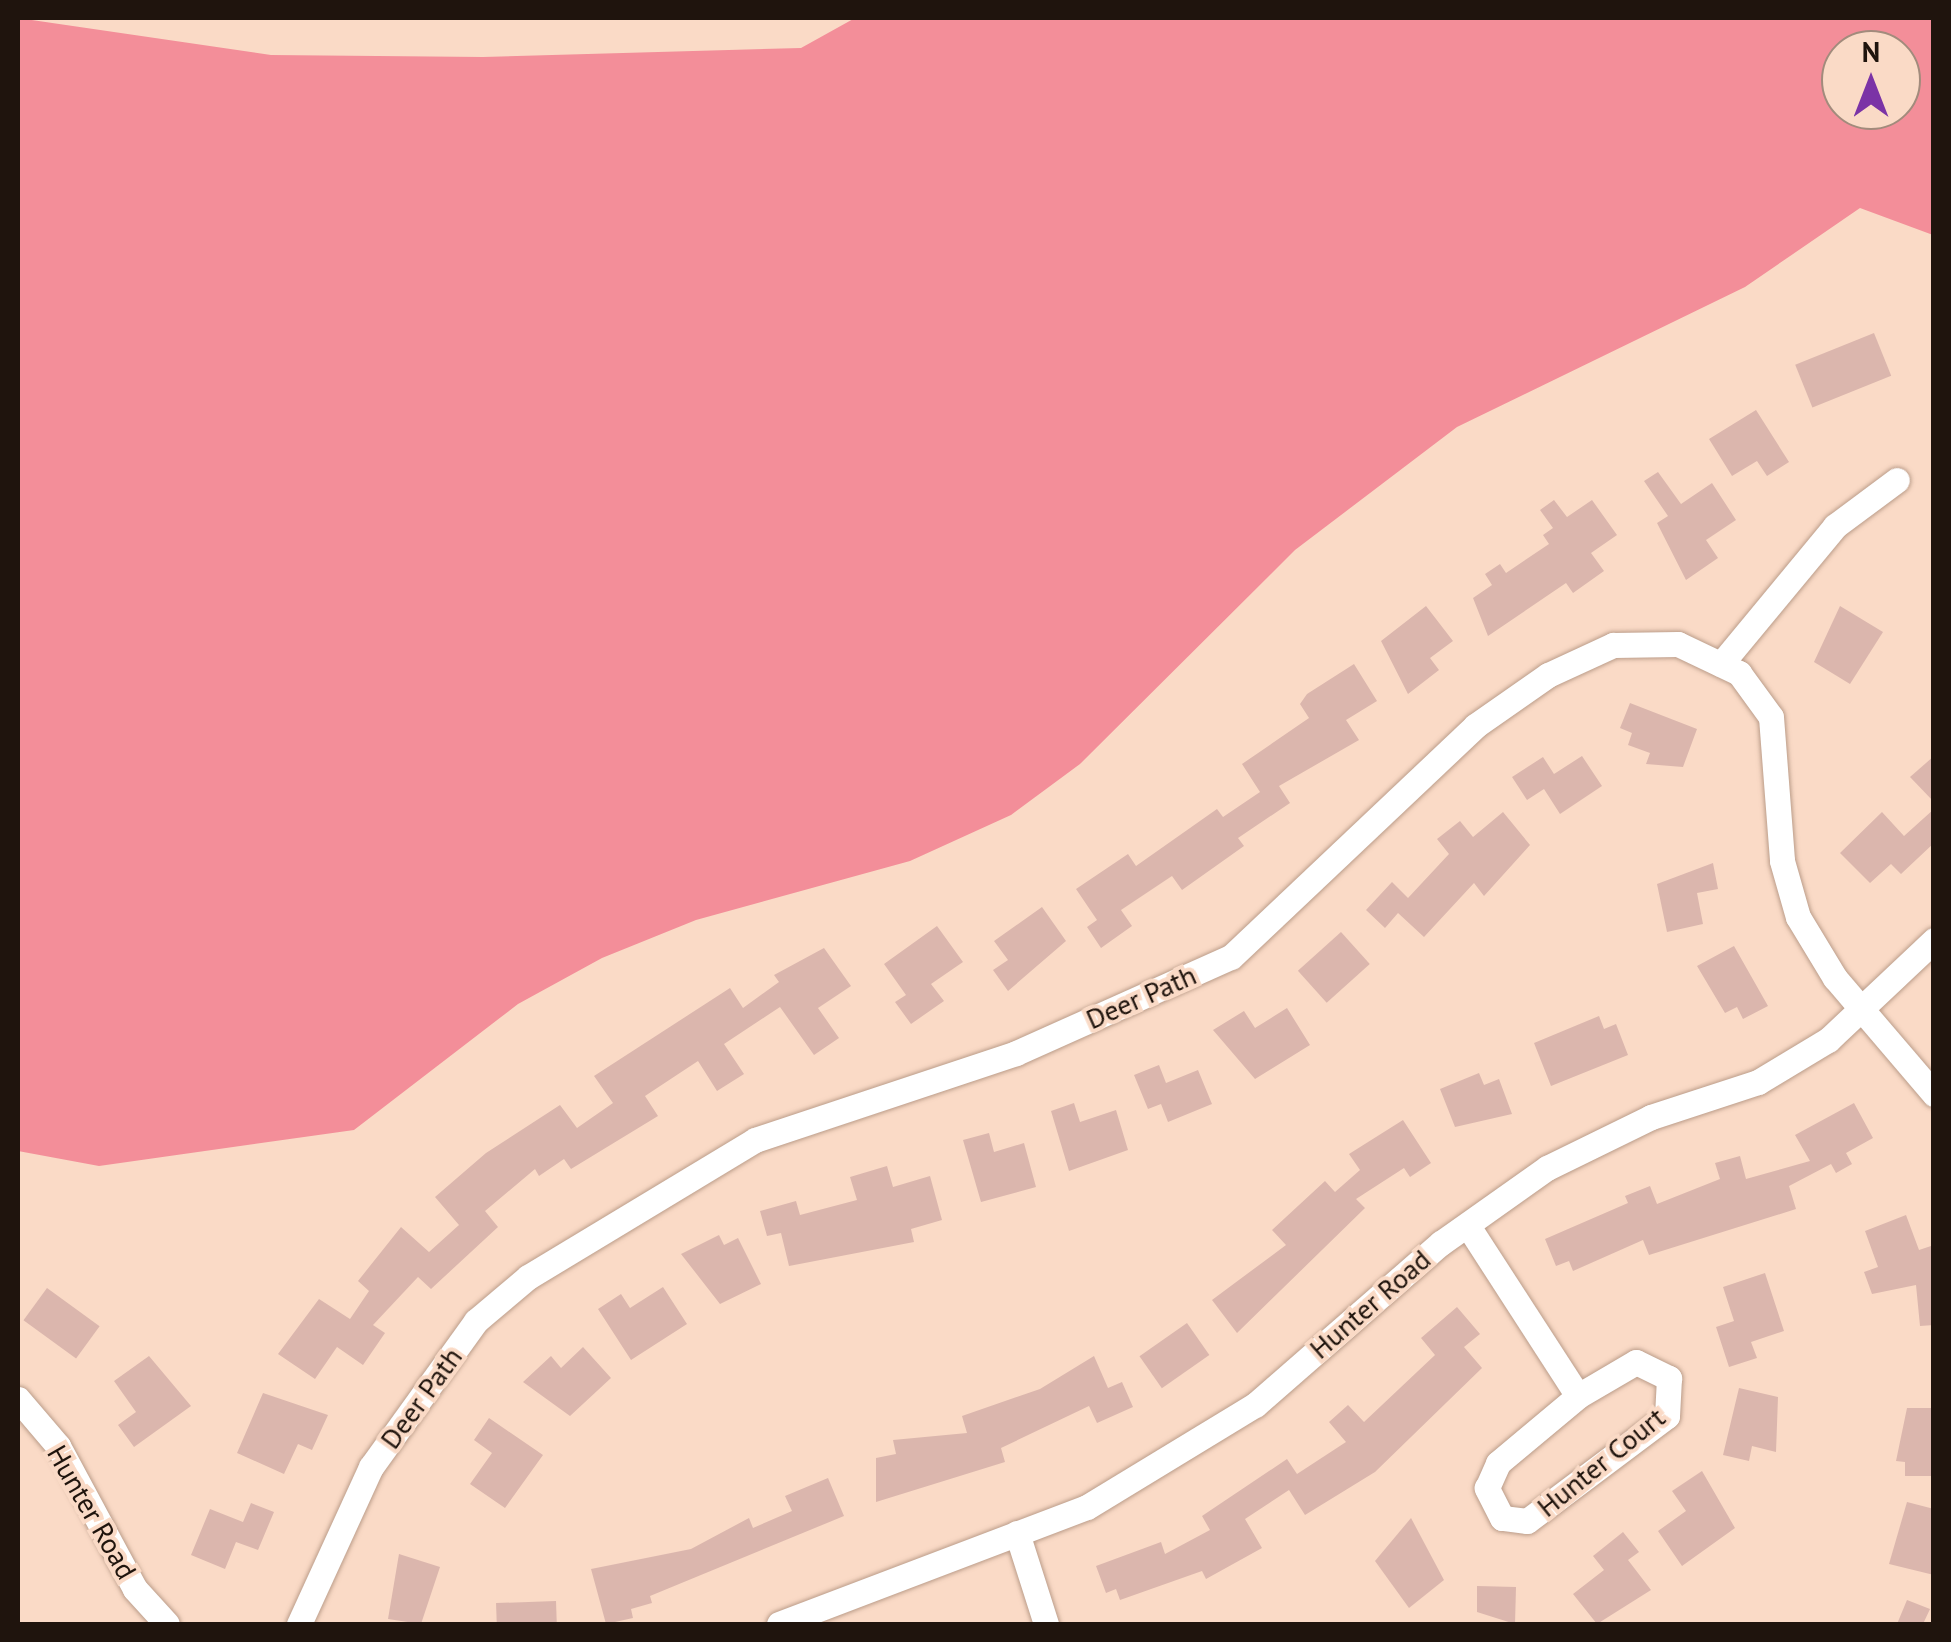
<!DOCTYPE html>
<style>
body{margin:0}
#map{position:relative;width:1951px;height:1642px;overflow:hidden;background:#fadac6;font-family:"PT Sans",sans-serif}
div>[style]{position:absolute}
.forest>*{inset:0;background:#f38e99}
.building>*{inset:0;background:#dbb6ad;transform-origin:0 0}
.roads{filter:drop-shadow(0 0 2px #bb9d8a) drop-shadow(0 0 2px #bb9d8a)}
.minor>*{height:25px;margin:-12.5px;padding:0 12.5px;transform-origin:12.5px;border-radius:12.5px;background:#fff}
span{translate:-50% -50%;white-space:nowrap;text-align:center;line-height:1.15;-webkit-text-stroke:8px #fadac6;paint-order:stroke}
.street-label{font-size:28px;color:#1f140d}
.frame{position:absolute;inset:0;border:20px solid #1f140d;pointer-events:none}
.north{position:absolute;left:1821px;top:30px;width:100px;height:100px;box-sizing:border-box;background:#fadac6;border:2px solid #a28b7c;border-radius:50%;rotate:0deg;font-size:28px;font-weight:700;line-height:40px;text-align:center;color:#1f140d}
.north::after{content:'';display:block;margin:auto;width:35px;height:45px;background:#7b33a6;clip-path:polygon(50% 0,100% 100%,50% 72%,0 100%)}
</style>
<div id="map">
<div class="forest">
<i style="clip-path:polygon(evenodd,18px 18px,271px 55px,483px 57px,801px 48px,855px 18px,1933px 18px,1933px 235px,1860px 208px,1745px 287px,1457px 427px,1295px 550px,1080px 764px,1011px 815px,910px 861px,696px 920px,602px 958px,518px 1004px,354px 1130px,99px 1166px,18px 1151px,18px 18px,1841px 50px,1901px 50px,1901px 110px,1841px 110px,1841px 50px)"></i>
</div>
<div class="building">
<i style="left:1874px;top:333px;width:46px;height:85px;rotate:68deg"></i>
<i style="clip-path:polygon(1756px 410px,1789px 462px,1767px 476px,1757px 461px,1732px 476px,1709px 439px)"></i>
<i style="clip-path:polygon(1658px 472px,1681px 504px,1712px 483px,1736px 520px,1706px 540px,1718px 558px,1686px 580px,1657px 523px,1668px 516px,1644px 481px)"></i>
<i style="clip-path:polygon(1554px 500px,1567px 517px,1592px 500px,1617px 535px,1591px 553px,1604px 571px,1573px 593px,1566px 583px,1488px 636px,1473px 598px,1492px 585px,1485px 574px,1500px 564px,1506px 573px,1549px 544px,1543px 535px,1553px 528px,1540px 510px)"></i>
<i style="clip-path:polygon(1426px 606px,1453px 641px,1430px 658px,1439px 670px,1408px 694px,1381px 641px)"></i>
<i style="clip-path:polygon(1840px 606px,1883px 632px,1850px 684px,1814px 662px)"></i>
<i style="clip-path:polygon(1354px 664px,1377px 701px,1346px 720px,1359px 740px,1279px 786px,1290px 803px,1238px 838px,1244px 846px,1182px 890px,1172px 876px,1121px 910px,1132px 926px,1101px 948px,1087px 927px,1097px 920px,1076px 889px,1128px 854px,1136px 866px,1217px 809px,1223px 817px,1260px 792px,1242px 764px,1309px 718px,1300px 704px,1307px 694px)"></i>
<i style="clip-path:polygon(1630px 703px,1697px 729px,1683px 767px,1646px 764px,1650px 753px,1628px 745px,1632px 733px,1620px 728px)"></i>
<i style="clip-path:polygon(1582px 756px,1602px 786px,1560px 814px,1544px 789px,1527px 800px,1512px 777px,1543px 757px,1554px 774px)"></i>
<i style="clip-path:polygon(1934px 756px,1934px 802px,1910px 777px)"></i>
<i style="clip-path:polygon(1934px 809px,1934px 843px,1901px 874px,1891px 864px,1870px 883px,1840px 853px,1882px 812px,1904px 836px)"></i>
<i style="clip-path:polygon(1503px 812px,1530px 845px,1484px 896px,1474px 883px,1424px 937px,1398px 913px,1385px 928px,1366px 910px,1392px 882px,1408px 898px,1449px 854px,1437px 839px,1460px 821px,1473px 837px)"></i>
<i style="clip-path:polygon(1713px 863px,1718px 889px,1697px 893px,1703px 924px,1667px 932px,1657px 884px)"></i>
<i style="clip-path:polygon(1042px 907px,1066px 941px,1008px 991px,993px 970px,1008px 960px,994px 941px)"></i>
<i style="clip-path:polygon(937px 926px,963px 962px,931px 984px,944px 1001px,911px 1024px,895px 1002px,906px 995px,884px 964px)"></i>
<i style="left:1341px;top:932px;width:43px;height:58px;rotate:48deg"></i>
<i style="clip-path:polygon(1734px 946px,1768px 1006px,1743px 1019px,1737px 1007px,1725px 1013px,1697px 966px)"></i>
<i style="clip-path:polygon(824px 948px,851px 986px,818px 1008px,839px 1038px,814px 1055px,780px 1007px,724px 1044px,744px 1074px,717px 1091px,698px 1061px,645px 1096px,658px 1116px,571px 1169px,564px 1159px,539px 1176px,535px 1169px,485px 1211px,498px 1227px,431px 1289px,418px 1277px,373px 1325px,385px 1333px,363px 1365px,337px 1347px,315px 1379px,278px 1354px,319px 1299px,350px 1319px,369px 1291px,358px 1281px,401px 1227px,429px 1252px,459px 1225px,435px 1197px,486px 1153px,560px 1105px,577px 1128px,613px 1103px,594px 1076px,730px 988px,743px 1008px,779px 982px,774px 975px)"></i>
<i style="clip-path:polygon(1287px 1008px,1310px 1045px,1255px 1079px,1213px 1030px,1244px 1011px,1255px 1028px)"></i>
<i style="clip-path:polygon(1599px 1016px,1604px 1029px,1616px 1024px,1628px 1055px,1551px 1086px,1534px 1043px)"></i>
<i style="clip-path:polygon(1159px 1065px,1166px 1083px,1198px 1070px,1212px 1104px,1168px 1122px,1161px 1104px,1148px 1109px,1134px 1075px)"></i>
<i style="clip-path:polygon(1479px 1073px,1484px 1085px,1499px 1079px,1512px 1114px,1455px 1127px,1440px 1089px)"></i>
<i style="clip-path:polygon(1074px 1103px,1080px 1122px,1116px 1110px,1128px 1150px,1069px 1171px,1051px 1111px)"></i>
<i style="clip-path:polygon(1854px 1103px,1873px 1138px,1846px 1153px,1852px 1164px,1836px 1173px,1831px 1164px,1789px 1186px,1796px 1209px,1649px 1255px,1643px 1240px,1573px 1271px,1569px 1261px,1556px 1266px,1545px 1239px,1628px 1203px,1625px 1196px,1650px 1186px,1657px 1204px,1720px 1179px,1715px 1163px,1740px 1156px,1746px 1179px,1810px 1161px,1795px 1135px)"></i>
<i style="clip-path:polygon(1403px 1120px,1431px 1163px,1410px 1177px,1404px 1168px,1356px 1199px,1365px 1208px,1237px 1333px,1212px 1300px,1286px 1245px,1272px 1230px,1325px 1181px,1335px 1192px,1360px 1170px,1349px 1154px)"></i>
<i style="clip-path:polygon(989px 1133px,994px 1152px,1024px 1143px,1036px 1187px,981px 1202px,963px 1140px)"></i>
<i style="clip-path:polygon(887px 1166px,893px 1187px,930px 1176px,942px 1220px,911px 1229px,914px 1242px,789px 1266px,781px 1233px,767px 1236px,760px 1211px,796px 1201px,800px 1215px,857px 1200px,850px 1177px)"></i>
<i style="clip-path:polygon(1906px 1215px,1919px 1250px,1934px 1245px,1934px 1325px,1920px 1326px,1916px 1285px,1872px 1294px,1864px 1272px,1878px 1267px,1865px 1231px)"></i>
<i style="clip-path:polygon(719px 1235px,724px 1245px,738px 1238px,761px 1284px,720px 1304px,681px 1254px)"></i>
<i style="clip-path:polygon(1765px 1273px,1784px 1331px,1751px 1342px,1757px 1358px,1729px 1367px,1716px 1327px,1734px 1321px,1723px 1287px)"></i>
<i style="clip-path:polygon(663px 1287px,687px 1324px,631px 1360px,598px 1309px,621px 1294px,630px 1308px)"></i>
<i style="left:47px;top:1288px;width:65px;height:40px;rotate:36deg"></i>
<i style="clip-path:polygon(1457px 1307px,1480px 1334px,1464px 1347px,1482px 1368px,1375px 1472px,1305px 1515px,1289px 1490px,1245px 1519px,1262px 1548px,1206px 1579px,1202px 1571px,1120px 1600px,1116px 1589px,1106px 1593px,1096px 1566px,1161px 1542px,1165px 1554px,1210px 1530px,1202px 1516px,1287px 1459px,1297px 1474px,1346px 1442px,1329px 1422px,1348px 1405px,1364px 1422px,1435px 1355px,1421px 1338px)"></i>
<i style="left:1187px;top:1323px;width:39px;height:58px;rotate:55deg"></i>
<i style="clip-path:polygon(583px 1347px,611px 1378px,570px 1416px,523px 1382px,551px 1356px,561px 1368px)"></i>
<i style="clip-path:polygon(149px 1356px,191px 1406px,134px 1447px,118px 1425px,136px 1412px,114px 1381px)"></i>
<i style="clip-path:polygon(1094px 1356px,1108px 1388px,1122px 1382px,1133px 1407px,1097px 1423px,1089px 1406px,1001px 1448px,1005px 1462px,876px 1502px,876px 1458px,896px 1454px,893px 1440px,967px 1433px,962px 1416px,1040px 1389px)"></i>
<i style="clip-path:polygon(1739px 1388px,1778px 1397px,1776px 1452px,1752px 1446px,1749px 1461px,1723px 1455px)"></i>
<i style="clip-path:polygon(263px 1393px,328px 1415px,312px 1450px,298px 1444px,284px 1474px,237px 1453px)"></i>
<i style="clip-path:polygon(1907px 1408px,1934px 1408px,1934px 1476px,1905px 1476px,1905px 1462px,1896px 1461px)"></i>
<i style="clip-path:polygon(489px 1418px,543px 1455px,505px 1508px,470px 1484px,492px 1453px,474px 1440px)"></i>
<i style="clip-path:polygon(1702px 1471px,1735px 1528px,1682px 1566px,1658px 1531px,1686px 1511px,1672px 1491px)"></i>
<i style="clip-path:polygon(828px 1478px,844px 1516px,650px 1596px,652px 1603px,631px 1609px,633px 1618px,606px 1624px,591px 1569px,691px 1549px,749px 1518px,753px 1528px,792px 1511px,785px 1496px)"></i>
<i style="clip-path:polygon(1907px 1502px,1934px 1509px,1934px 1575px,1889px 1564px)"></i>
<i style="clip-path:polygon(251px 1503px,274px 1512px,258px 1550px,236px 1542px,225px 1569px,191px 1555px,210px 1509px,243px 1522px)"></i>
<i style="clip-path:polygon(1411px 1518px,1444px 1580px,1409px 1608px,1375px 1561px)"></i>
<i style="clip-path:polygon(1623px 1532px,1639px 1552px,1628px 1560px,1651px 1590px,1597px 1624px,1573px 1594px,1604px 1570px,1593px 1556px)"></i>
<i style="clip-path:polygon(399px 1554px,440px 1567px,421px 1624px,388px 1619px)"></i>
<i style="clip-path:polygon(1477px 1586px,1516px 1587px,1515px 1624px,1477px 1612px)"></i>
<i style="clip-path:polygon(1907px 1600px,1930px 1609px,1923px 1624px,1897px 1624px)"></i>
<i style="left:556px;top:1601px;width:23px;height:60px;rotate:88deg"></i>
</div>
<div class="roads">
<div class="minor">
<i style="left:1721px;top:664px;width:179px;rotate:-50.4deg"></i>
<i style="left:1835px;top:526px;width:77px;rotate:-36.6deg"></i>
<i style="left:1468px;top:1226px;width:202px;rotate:57.1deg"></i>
<i style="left:1636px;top:1362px;width:37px;rotate:26deg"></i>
<i style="left:1669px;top:1378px;width:38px;rotate:93deg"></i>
<i style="left:1667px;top:1416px;width:175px;rotate:143.1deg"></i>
<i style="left:1527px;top:1521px;width:25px;rotate:-173deg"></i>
<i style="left:1502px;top:1518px;width:34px;rotate:-117deg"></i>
<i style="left:1487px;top:1488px;width:27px;rotate:-66deg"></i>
<i style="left:1498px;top:1463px;width:104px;rotate:-39.9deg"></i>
<i style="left:1578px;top:1396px;width:67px;rotate:-30.4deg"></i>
<i style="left:18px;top:1399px;width:62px;rotate:49.6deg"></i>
<i style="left:58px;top:1446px;width:162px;rotate:61.7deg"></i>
<i style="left:135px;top:1589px;width:47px;rotate:47.6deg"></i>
<i style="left:1017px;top:1533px;width:96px;rotate:72.3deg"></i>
<i style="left:299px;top:1624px;width:173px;rotate:-65.4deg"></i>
<i style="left:371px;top:1467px;width:180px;rotate:-54.3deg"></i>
<i style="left:476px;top:1321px;width:68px;rotate:-40.2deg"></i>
<i style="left:528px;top:1277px;width:265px;rotate:-31.1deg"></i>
<i style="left:755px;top:1140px;width:275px;rotate:-18.4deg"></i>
<i style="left:1016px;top:1053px;width:235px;rotate:-24.1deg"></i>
<i style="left:1231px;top:957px;width:336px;rotate:-43.4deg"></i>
<i style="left:1475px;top:726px;width:89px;rotate:-34.9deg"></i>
<i style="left:1548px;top:675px;width:72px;rotate:-24.8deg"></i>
<i style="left:1613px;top:645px;width:65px;rotate:-0.9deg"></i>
<i style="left:1678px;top:644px;width:68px;rotate:25.4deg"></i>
<i style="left:1739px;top:673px;width:54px;rotate:54deg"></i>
<i style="left:1771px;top:717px;width:144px;rotate:85.6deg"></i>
<i style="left:1782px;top:861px;width:58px;rotate:74.1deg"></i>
<i style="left:1798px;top:917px;width:71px;rotate:58.8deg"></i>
<i style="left:1835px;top:978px;width:153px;rotate:49.5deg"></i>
<i style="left:779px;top:1624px;width:329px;rotate:-20.8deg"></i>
<i style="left:1087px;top:1507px;width:197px;rotate:-31.3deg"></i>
<i style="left:1255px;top:1405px;width:247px;rotate:-41.1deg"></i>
<i style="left:1441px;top:1243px;width:130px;rotate:-35.3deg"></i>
<i style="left:1547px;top:1168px;width:116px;rotate:-26.1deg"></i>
<i style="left:1651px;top:1117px;width:113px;rotate:-18.1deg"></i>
<i style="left:1758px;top:1082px;width:82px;rotate:-31deg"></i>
<i style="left:1828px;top:1040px;width:146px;rotate:-43.3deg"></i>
</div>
</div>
<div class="street-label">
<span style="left:1141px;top:997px;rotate:-24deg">Deer Path</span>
<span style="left:1370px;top:1304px;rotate:-41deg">Hunter Road</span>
<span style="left:421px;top:1398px;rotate:-54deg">Deer Path</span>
<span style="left:1601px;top:1462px;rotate:-39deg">Hunter Court</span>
<span style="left:92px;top:1512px;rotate:60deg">Hunter Road</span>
</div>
<div class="frame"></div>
<div class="north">N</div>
</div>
